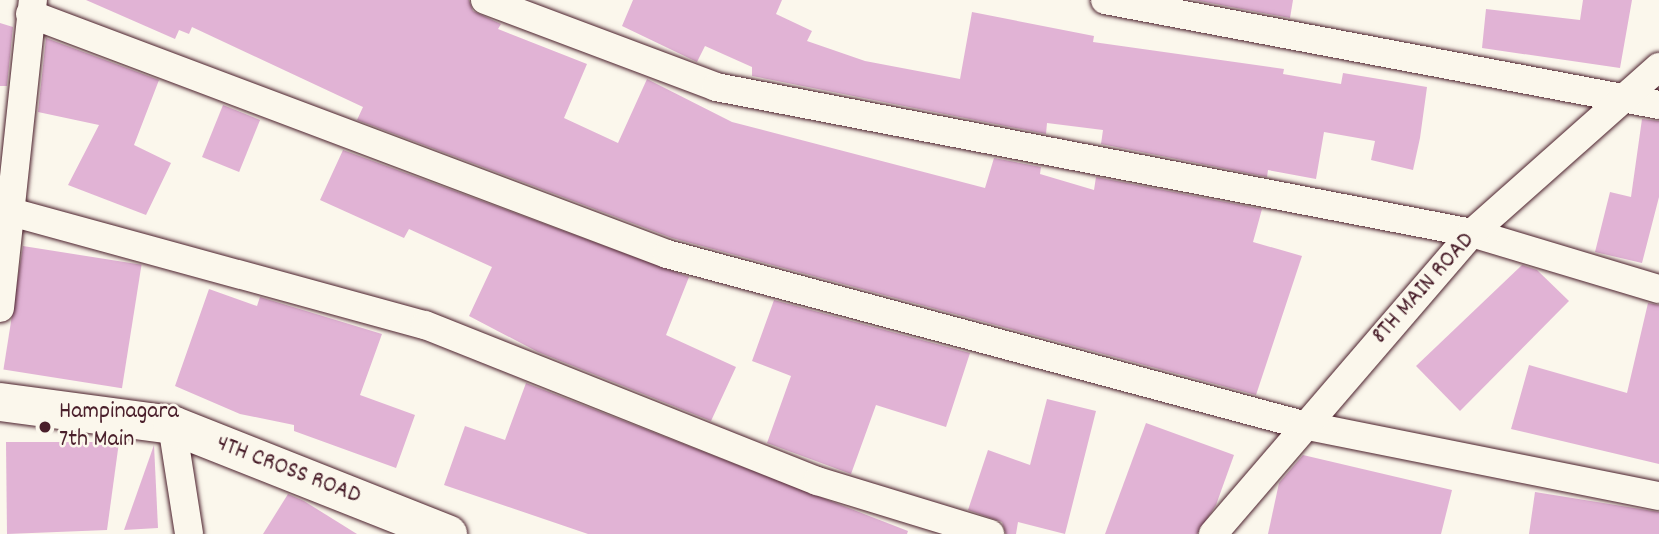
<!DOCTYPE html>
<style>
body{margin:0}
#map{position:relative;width:1659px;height:534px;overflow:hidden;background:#fbf7ec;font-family:Dekko,sans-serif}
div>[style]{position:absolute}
.building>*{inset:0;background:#e1b3d5;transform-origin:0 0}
.roads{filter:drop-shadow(0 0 2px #4a1f2b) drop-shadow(0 0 2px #4a1f2b)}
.minor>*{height:28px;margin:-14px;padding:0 14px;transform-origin:14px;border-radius:14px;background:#fbf7ec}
.secondary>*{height:38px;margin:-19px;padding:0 19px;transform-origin:19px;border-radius:19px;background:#fbf7ec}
.dots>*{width:19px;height:19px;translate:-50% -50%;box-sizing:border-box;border:4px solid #fbf7ec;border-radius:50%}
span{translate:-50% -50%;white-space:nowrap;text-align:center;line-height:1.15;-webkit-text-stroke:5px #fbf7ec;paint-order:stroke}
.street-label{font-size:24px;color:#4a1f2b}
.poi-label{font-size:24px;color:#4a1f2b}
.left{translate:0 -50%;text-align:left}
</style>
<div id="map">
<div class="building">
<i style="clip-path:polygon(86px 0,469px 0,473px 11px,501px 24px,498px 29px,587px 64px,564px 118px,618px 143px,647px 79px,732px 122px,985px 188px,994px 158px,1041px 167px,1040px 174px,1094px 190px,1096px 177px,1262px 209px,1253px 242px,1302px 256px,1256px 395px,672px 238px,357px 120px,363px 107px,192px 27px,189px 34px,179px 30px,175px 39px)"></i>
<i style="clip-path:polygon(633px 0,782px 0,776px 14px,812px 31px,807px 41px,865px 61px,960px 79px,972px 12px,1094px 36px,1093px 42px,1284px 69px,1283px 74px,1341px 84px,1343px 73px,1427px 87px,1420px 138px,1413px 170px,1371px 160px,1375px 141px,1324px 132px,1316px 179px,1268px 170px,1267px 177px,1101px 144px,1103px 130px,1047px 123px,1046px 134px,752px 76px,752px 67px,705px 46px,697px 62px,622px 26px)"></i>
<i style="clip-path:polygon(1194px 0,1293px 0,1290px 18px)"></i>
<i style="clip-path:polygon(1583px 0,1632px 0,1620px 68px,1482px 48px,1486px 9px,1580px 20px)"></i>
<i style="clip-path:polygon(0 23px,13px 27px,7px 86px,0 86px)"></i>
<i style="clip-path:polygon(46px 38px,159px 80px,134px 145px,171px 163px,146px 215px,68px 185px,99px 125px,38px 112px)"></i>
<i style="left:223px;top:105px;width:40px;height:56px;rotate:22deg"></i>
<i style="clip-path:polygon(1642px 119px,1659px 121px,1659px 197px,1642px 263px,1595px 252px,1610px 192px,1631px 197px)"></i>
<i style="clip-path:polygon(343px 150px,689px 277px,666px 335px,736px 367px,711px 421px,538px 352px,469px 316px,492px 267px,409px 229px,404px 238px,320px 200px)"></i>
<i style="left:23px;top:246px;width:120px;height:125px;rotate:9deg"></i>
<i style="clip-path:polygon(1522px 265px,1537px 270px,1569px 301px,1460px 411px,1416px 366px)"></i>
<i style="clip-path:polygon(209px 289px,257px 306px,260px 297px,382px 334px,360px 395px,415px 415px,396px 468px,294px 431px,294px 425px,240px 414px,175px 386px)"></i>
<i style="clip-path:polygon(774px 300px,970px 353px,946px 427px,876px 405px,851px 474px,767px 443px,791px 376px,752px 361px)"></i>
<i style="clip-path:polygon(1648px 303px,1659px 305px,1659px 464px,1511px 429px,1529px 365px,1627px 393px)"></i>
<i style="clip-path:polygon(526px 383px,908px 531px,907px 534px,588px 534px,444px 485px,465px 426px,505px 440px)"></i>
<i style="clip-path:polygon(1047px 399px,1096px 411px,1065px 534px,1018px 522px,1016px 534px,1006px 534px,1002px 522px,968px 510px,988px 450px,1030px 465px)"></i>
<i style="clip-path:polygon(1146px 423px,1234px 455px,1216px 505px,1197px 534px,1105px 534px)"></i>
<i style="clip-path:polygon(6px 442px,119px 442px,107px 530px,7px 534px)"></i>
<i style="clip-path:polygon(154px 445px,158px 528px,124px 530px)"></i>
<i style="clip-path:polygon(1303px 455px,1452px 490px,1441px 534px,1268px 534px,1279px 483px)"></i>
<i style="clip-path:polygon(1535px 492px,1659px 512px,1659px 534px,1529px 534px)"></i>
<i style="clip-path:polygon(288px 494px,304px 501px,357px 534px,263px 534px)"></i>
</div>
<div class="roads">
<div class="minor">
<i style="left:485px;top:0;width:247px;rotate:20.6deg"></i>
<i style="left:716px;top:87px;width:770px;rotate:10.93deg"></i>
<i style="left:1472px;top:233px;width:195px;rotate:16.7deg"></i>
<i style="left:1105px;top:0;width:564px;rotate:10.73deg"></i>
<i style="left:30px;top:14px;width:681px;rotate:20.64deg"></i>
<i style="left:667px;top:254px;width:659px;rotate:15.05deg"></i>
<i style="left:1303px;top:425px;width:363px;rotate:11.3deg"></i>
<i style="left:11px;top:212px;width:429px;rotate:15.3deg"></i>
<i style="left:425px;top:325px;width:422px;rotate:21.7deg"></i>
<i style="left:817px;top:481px;width:181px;rotate:17deg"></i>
<i style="left:0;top:308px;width:310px;rotate:-83.9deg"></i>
<i style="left:172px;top:425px;width:110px;rotate:81.1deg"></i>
<i style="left:1213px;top:534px;width:397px;rotate:-49.3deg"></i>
<i style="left:1472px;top:233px;width:250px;rotate:-41.6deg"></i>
</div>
<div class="secondary">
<i style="left:0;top:402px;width:174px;rotate:7.6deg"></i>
<i style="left:172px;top:425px;width:297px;rotate:21.6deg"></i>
</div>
</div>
<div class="dots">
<i style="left:45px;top:427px;background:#4a1f2b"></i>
</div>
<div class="street-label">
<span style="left:1424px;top:289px;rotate:-48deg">8TH MAIN ROAD</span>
<span style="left:288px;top:471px;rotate:21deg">4TH CROSS ROAD</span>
</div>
<div class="poi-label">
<span class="left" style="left:59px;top:427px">Hampinagara<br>7th Main</span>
</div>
</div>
